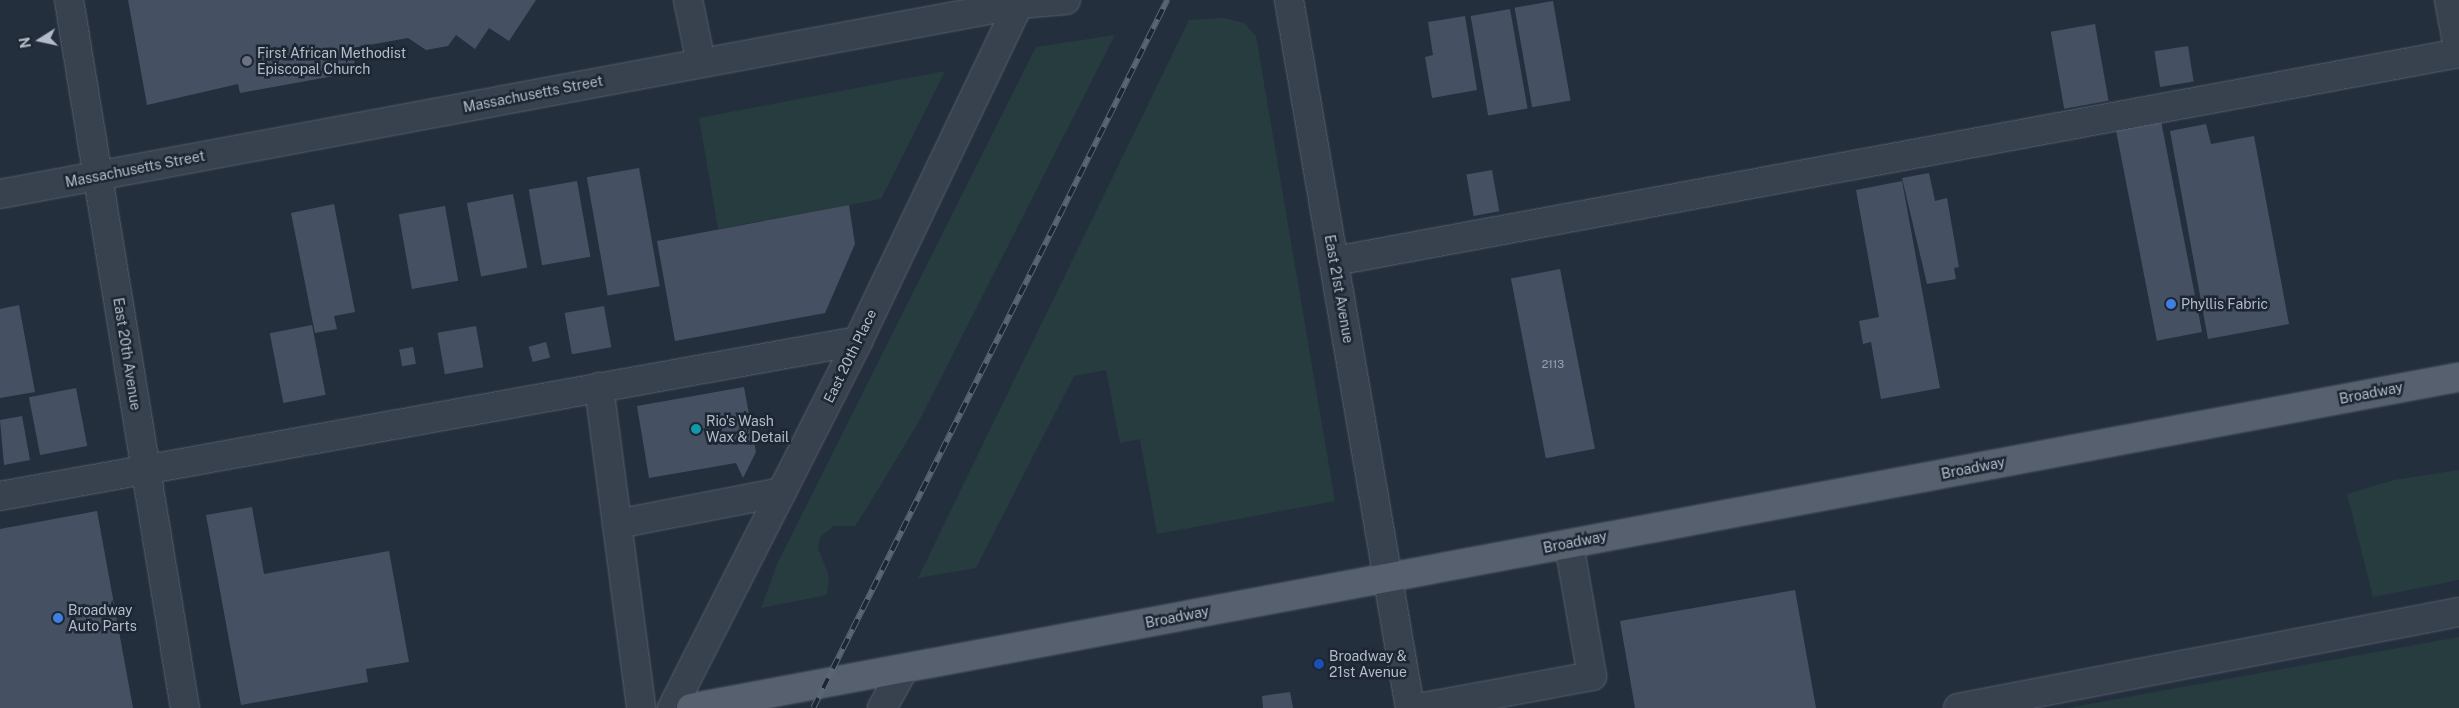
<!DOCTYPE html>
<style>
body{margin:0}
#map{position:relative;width:2459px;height:708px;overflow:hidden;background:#242f3e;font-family:"Public Sans",sans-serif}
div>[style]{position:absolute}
.green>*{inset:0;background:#263c3f}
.building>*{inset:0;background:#455162;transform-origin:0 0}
.roads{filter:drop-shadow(0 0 1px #565f6c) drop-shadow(0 0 1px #565f6c)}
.minor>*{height:28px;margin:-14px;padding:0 14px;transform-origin:14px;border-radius:14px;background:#38414e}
.major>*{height:28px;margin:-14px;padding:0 14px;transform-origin:14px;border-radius:14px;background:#56606e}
.rail>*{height:5.5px;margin-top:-2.75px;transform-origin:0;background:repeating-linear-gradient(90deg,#1d2633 0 11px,#5a6575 0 22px);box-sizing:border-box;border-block:1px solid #5a6575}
.dots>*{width:14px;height:14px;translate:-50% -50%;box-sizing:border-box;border:2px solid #1d2633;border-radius:50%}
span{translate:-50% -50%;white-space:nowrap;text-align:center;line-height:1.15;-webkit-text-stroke:5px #1d2633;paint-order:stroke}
.number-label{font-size:11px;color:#98a1af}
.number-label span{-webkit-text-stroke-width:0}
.poi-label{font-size:14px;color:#b4bcc9}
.left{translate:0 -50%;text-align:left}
.street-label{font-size:14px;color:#b4bcc9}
.north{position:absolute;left:15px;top:15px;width:50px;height:50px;-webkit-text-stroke:4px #1d2633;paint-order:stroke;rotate:260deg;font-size:14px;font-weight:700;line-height:20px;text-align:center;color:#b4bcc9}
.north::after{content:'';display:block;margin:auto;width:18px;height:22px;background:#b4bcc9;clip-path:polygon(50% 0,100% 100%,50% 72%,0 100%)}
</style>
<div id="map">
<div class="green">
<i style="clip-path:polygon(1224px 18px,1244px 23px,1256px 36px,1335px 501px,1157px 534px,1140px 439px,1120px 443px,1106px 370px,1074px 376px,976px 568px,918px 578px,1189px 20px)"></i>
<i style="clip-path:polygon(1115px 35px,918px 423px,868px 506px,855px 526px,834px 526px,820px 537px,818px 548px,829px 576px,827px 595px,761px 608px,778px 562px,1036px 47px)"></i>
<i style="clip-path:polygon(945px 71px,881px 199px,718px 229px,699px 118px)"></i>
<i style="clip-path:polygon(2459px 470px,2459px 580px,2373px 597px,2347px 494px,2394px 480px)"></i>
<i style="clip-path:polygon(2459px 637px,2459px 708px,2068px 708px,2149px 693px)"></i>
</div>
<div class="building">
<i style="clip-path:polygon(128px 0,536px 0,509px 41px,489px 28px,475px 49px,456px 35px,448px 46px,426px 50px,408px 38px,352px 48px,356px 72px,240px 93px,238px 84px,147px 105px)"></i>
<i style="left:1553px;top:1px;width:101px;height:39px;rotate:80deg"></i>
<i style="left:1510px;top:9px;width:101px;height:40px;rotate:80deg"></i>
<i style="clip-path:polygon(1465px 16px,1477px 90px,1432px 98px,1425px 57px,1433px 55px,1428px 22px)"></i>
<i style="left:2095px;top:24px;width:78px;height:45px;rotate:80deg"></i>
<i style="left:2188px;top:46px;width:36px;height:34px;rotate:81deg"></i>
<i style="left:2161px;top:121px;width:215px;height:46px;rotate:79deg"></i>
<i style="clip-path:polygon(2206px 124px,2211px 144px,2254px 136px,2289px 324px,2208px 339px,2170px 131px)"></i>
<i style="left:639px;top:168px;width:120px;height:53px;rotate:80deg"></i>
<i style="left:1492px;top:170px;width:42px;height:26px;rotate:80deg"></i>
<i style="clip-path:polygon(1929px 173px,1935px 201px,1947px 198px,1959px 267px,1954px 268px,1956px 279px,1927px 284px,1902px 178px)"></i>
<i style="left:577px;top:181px;width:77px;height:49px;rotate:80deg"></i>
<i style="clip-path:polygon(1902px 181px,1940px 388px,1881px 399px,1871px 342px,1863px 344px,1859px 321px,1879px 317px,1856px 190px)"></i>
<i style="left:513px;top:194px;width:75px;height:47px;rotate:79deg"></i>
<i style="clip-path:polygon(334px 204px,355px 312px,334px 316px,337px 329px,315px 333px,291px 213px)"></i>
<i style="clip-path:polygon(849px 205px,855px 244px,825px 313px,675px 341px,657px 241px)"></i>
<i style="left:445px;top:206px;width:76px;height:47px;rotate:80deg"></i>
<i style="left:1560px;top:269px;width:183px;height:50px;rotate:79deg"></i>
<i style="clip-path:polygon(19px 305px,35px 392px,0 398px,0 309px)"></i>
<i style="left:604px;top:306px;width:42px;height:40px;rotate:80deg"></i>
<i style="left:312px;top:325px;width:71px;height:43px;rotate:79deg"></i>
<i style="left:476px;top:326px;width:42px;height:39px;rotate:80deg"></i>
<i style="left:546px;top:342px;width:16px;height:18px;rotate:75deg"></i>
<i style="left:413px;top:347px;width:17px;height:14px;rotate:80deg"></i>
<i style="clip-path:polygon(744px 387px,756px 452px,743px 478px,736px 463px,649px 478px,637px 406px)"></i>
<i style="left:76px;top:388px;width:59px;height:48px;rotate:79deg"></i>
<i style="clip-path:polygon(22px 416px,30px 460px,4px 465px,0 420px)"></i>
<i style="clip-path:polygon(252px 507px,264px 574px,389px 551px,409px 662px,366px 669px,368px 682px,241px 705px,206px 515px)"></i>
<i style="clip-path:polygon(97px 511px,133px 708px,0 708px,0 529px)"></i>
<i style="clip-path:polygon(1795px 590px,1816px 708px,1635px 708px,1620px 621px)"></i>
<i style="clip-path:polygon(1290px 692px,1293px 708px,1263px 708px,1262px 696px)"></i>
</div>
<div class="roads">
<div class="minor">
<i style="left:69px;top:0;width:717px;rotate:80.7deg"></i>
<i style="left:688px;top:0;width:64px;rotate:78.3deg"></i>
<i style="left:1289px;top:0;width:718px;rotate:80.3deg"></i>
<i style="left:2449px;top:0;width:54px;rotate:79.3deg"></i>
<i style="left:0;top:194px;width:1037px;rotate:-10.56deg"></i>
<i style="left:1019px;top:4px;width:47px;rotate:-4.9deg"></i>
<i style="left:1335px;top:261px;width:1143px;rotate:-10.48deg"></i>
<i style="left:599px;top:387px;width:324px;rotate:82.5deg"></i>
<i style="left:0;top:496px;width:872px;rotate:-10.24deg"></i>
<i style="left:617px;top:524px;width:168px;rotate:-11deg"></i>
<i style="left:672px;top:708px;width:411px;rotate:-63.1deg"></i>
<i style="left:858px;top:341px;width:378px;rotate:-64.5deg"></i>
<i style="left:882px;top:708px;width:45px;rotate:-60.6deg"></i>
<i style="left:1418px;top:708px;width:62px;rotate:-10.2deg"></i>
<i style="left:1481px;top:708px;width:11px;rotate:-100deg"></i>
<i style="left:1479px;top:697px;width:115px;rotate:-10.5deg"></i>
<i style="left:1592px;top:676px;width:134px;rotate:-99.9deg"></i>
<i style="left:1958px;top:708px;width:510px;rotate:-10.85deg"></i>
</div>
<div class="major">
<i style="left:691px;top:708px;width:1799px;rotate:-10.6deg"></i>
</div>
</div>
<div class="rail">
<i style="left:813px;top:708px;width:792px;rotate:-63.43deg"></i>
</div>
<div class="dots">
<i style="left:247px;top:61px;background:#6b7280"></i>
<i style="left:2171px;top:304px;background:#3f7fe0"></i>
<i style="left:696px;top:429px;background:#0f9aa8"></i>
<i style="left:58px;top:618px;background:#3f7fe0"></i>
<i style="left:1319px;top:664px;background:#1a4fb4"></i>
</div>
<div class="number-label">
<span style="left:1553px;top:364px">2113</span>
</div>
<div class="poi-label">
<span class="left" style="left:257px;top:61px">First African Methodist<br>Episcopal Church</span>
<span class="left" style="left:2181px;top:304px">Phyllis Fabric</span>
<span class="left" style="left:706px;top:429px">Rio's Wash<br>Wax &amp; Detail</span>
<span class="left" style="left:68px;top:618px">Broadway<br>Auto Parts</span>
<span class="left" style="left:1329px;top:664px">Broadway &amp;<br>21st Avenue</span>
</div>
<div class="street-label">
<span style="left:533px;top:94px;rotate:-11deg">Massachusetts Street</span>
<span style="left:135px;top:169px;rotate:-11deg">Massachusetts Street</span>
<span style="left:1339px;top:289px;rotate:80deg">East 21st Avenue</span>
<span style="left:127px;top:354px;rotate:81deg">East 20th Avenue</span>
<span style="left:850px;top:356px;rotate:-64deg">East 20th Place</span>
<span style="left:2371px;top:393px;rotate:-11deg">Broadway</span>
<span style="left:1973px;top:468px;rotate:-11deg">Broadway</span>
<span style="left:1575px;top:542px;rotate:-11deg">Broadway</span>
<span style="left:1177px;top:617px;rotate:-11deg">Broadway</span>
</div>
<div class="north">N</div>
</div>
